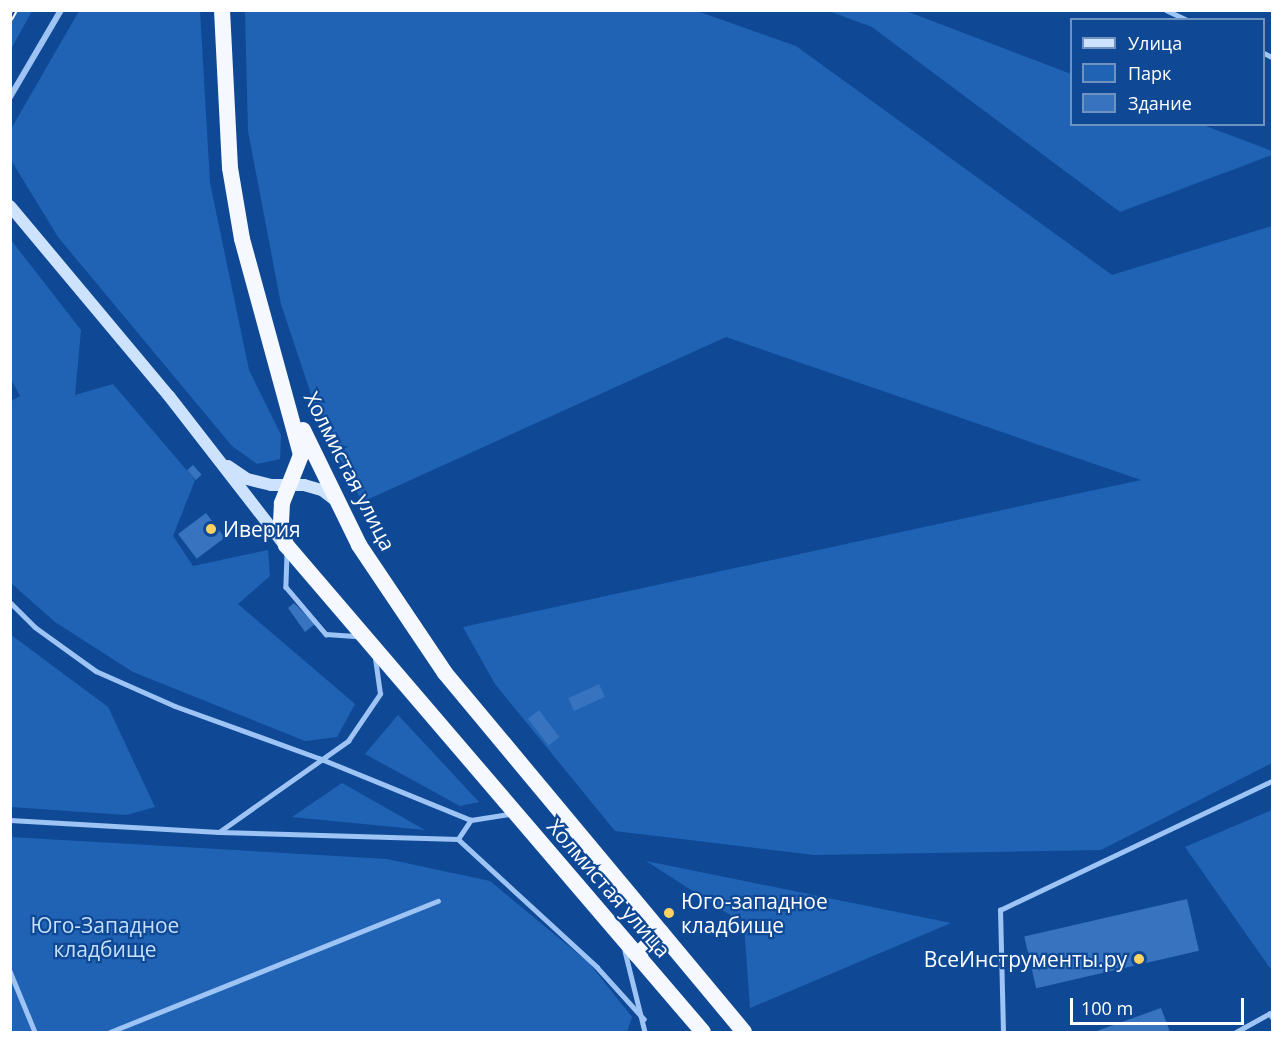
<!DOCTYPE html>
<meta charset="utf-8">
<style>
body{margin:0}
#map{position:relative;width:1283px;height:1043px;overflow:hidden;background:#0f4996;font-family:"Open Sans",sans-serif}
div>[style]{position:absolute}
.green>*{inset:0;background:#2063b5}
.building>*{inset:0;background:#3773be;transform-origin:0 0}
.service>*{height:4.5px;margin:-2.25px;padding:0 2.25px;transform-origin:2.25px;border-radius:2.25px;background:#9dc4f4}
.minor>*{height:6px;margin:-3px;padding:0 3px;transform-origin:3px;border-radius:3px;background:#9dc4f4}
.secondary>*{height:12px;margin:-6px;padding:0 6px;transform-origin:6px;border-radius:6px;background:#cde2fd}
.trunk>*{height:16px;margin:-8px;padding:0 8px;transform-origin:8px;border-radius:8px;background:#f5f8ff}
.rail>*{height:6px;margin-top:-3px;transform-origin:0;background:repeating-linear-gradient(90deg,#0f4996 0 11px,#fff 0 22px);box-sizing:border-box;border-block:2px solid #fff}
.dots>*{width:16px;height:16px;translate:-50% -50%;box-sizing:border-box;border:3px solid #0f4996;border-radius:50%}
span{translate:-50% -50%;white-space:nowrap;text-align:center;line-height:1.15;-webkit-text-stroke:4.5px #0f4996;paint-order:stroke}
.street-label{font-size:21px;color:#fff}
.poi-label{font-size:21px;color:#fff}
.left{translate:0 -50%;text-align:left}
.right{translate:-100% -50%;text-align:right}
.park-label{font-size:21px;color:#c5dffe}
.frame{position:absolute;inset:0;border:12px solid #fff;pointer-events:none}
.legend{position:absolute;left:1070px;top:18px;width:195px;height:108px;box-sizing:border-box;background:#0f4996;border:2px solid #6f92c0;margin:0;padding:8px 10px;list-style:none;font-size:18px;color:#fff}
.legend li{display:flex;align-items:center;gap:12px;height:30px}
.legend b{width:30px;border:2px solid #6f92c0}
.scale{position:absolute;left:1070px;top:998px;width:174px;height:27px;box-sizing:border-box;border:3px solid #fff;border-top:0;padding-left:8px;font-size:18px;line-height:21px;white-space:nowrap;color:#fff;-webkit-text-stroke:4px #0f4996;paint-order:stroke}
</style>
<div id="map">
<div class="green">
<i style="clip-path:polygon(11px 10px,32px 11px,11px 49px,10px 11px)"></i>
<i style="clip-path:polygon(79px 11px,200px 11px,210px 183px,249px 370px,281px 435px,280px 459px,257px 464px,232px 446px,58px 237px,11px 160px,11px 129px)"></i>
<i style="clip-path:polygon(245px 11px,697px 11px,796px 46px,1112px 275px,1272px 226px,1272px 763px,1101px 850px,815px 855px,615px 831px,495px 684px,463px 627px,1141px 480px,726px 337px,362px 502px,319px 418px,281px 304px,248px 131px)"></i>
<i style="clip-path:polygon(829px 11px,906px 11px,1071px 74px,1072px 124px,1203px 125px,1272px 151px,1272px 155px,1120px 212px,872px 27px)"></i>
<i style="clip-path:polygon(11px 240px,81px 330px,75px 395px,113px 384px,195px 480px,173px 536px,193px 566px,268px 550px,270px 576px,238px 604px,355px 704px,337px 737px,305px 741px,133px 672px,55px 622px,11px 583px,11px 401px,20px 396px,11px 379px)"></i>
<i style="clip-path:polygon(10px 634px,108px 707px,155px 807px,126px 815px,11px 807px)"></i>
<i style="clip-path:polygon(398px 715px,479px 802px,460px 806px,365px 754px)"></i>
<i style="clip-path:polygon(342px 783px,425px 830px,292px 817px)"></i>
<i style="clip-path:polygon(1272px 810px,1272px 968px,1270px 968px,1185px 847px)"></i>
<i style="clip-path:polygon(10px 837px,387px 859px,490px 881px,589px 963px,632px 1017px,627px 1032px,11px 1032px)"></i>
<i style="clip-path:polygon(646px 861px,951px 923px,750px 1008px,744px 924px)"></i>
</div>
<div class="building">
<i style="left:193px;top:465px;width:13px;height:8px;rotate:48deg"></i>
<i style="left:206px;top:513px;width:31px;height:35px;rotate:53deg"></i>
<i style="clip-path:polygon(294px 603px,315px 624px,305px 632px,288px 608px)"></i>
<i style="left:599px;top:684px;width:14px;height:34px;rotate:65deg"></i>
<i style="left:539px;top:710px;width:34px;height:14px;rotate:53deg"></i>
<i style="left:1187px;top:899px;width:53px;height:167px;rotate:77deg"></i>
<i style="clip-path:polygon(1161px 1008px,1170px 1032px,1094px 1032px)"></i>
</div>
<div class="service">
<i style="left:1166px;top:10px;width:23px;rotate:25deg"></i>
<i style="left:1264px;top:53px;width:9px;rotate:27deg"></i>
<i style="left:287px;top:554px;width:33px;rotate:92deg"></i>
<i style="left:286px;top:587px;width:62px;rotate:49.6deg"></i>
<i style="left:326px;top:634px;width:32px;rotate:4deg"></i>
<i style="left:10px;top:602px;width:35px;rotate:45deg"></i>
<i style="left:35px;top:627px;width:75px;rotate:35.8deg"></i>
<i style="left:96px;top:671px;width:86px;rotate:23.9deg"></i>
<i style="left:175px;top:706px;width:153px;rotate:19.9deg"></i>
<i style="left:319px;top:758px;width:164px;rotate:22.2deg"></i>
<i style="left:10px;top:820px;width:209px;rotate:3.3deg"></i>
<i style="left:219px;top:832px;width:239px;rotate:1.7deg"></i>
<i style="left:458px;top:839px;width:23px;rotate:-56deg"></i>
<i style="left:471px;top:820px;width:38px;rotate:-9deg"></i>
<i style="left:219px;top:832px;width:158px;rotate:-35.2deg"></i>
<i style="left:348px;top:741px;width:57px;rotate:-55.8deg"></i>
<i style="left:380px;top:694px;width:37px;rotate:-98deg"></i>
<i style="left:458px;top:839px;width:189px;rotate:42.6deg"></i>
<i style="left:597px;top:967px;width:70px;rotate:47.9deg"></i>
<i style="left:625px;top:951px;width:83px;rotate:76.1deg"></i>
<i style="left:10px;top:971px;width:66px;rotate:67.7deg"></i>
<i style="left:110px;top:1032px;width:353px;rotate:-21.8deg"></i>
<i style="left:1003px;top:1032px;width:122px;rotate:-91.4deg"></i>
<i style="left:1000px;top:910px;width:301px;rotate:-25.4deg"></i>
<i style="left:1236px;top:1032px;width:39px;rotate:-29deg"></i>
<i style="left:1270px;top:1013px;width:4px;rotate:63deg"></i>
</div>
<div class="minor">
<i style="left:10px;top:97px;width:101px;rotate:-59.6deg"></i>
</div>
<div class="secondary">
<i style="left:10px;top:206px;width:248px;rotate:50.1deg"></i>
<i style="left:169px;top:396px;width:186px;rotate:52.2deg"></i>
<i style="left:228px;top:466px;width:23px;rotate:34deg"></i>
<i style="left:247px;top:479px;width:25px;rotate:14deg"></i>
<i style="left:271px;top:485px;width:33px"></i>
<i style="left:304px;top:485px;width:19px;rotate:16deg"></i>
<i style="left:322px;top:490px;width:16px;rotate:38deg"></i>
</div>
<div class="trunk">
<i style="left:222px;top:10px;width:158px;rotate:87.1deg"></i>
<i style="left:230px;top:168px;width:72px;rotate:80.4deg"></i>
<i style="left:242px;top:239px;width:224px;rotate:74.7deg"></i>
<i style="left:301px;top:455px;width:52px;rotate:111.6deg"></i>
<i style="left:282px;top:503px;width:21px;rotate:93deg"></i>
<i style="left:281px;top:524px;width:22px;rotate:77deg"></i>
<i style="left:286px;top:545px;width:641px;rotate:49.43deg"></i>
<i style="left:303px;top:430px;width:128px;rotate:64deg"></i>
<i style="left:359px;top:545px;width:154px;rotate:56.1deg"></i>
<i style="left:445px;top:673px;width:467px;rotate:50.2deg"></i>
<i style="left:637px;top:955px;width:33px;rotate:-43deg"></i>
</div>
<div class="rail">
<i style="left:10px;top:19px;width:10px;rotate:-61deg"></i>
</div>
<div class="dots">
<i style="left:211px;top:529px;background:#ffd261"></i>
<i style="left:669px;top:913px;background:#ffd261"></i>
<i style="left:1139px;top:959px;background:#ffd261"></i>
</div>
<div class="street-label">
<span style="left:350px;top:471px;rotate:63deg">Холмистая улица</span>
<span style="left:609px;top:888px;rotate:49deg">Холмистая улица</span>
</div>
<div class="poi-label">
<span class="left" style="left:223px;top:529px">Иверия</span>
<span class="left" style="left:681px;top:913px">Юго-западное<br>кладбище</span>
<span class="right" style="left:1127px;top:959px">ВсеИнструменты.ру</span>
</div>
<div class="park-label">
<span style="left:105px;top:937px">Юго-Западное<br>кладбище</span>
</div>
<div class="frame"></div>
<ul class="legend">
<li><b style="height:8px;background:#cde2fd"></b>Улица</li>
<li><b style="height:16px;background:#2063b5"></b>Парк</li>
<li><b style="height:16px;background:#3773be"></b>Здание</li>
</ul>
<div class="scale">100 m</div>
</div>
